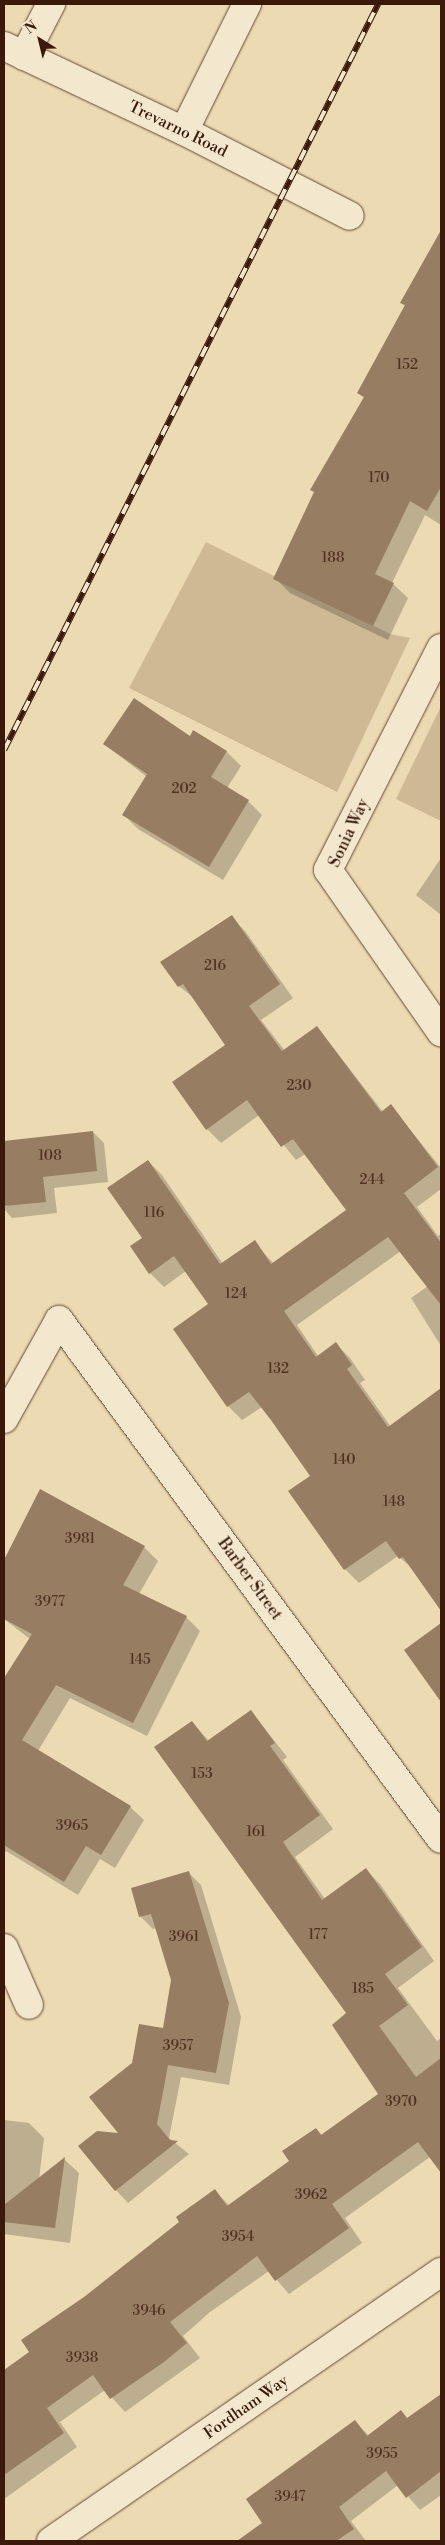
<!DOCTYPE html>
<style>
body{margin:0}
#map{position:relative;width:445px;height:2545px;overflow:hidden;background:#ecdab2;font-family:"Libre Bodoni",serif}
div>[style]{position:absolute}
.green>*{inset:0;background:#ceb995}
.shadow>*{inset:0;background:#0003}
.building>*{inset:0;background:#977d61}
.roads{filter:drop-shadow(0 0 1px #664834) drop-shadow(0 0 1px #664834)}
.minor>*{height:28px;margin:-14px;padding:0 14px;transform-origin:14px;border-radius:14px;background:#f3e7cd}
.rail>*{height:5.5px;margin-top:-2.75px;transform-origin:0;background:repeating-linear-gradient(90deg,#f3e7cd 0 11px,#3a180a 0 22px);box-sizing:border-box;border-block:1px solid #3a180a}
span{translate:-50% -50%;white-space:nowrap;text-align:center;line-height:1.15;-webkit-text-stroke:4.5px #f3e7cd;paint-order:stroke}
.number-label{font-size:14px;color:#513120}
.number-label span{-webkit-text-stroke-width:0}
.street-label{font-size:16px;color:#3a180a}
.frame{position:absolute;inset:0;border:5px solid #3a180a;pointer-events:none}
.north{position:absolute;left:15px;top:15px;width:50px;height:50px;-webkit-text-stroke:4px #f3e7cd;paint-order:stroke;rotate:324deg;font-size:14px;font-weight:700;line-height:20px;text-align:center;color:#3a180a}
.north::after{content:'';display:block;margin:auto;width:18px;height:22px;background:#3a180a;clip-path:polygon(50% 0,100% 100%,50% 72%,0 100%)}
</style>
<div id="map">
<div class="green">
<i style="clip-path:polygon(206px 542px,390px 634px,410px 638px,337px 792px,129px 688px)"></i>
<i style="clip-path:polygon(441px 706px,441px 821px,396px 799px)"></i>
</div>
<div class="shadow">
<i style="clip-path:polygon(441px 232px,441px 525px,425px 515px,392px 583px,408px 598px,388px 640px,290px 593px,275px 578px,365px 399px,358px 392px,406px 307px,402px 303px)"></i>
<i style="clip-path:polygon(193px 732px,227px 752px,241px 766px,227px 788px,248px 801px,262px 815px,223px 880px,138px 829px,124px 815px,147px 777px,104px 744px,190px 737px)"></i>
<i style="clip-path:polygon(441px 858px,441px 915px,416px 895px)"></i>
<i style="clip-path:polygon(231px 917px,245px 931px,293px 998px,261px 1020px,285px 1051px,317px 1027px,383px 1112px,391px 1106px,441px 1168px,441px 1189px,417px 1207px,438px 1236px,441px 1234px,441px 1346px,411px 1298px,428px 1286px,401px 1251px,297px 1325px,318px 1356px,336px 1344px,350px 1358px,365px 1380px,360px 1383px,391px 1427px,441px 1390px,441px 1483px,422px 1497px,441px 1524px,441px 1609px,415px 1571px,398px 1556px,359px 1583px,345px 1569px,311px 1476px,262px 1407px,242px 1420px,228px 1406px,210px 1305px,186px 1271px,164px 1287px,150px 1273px,144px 1239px,148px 1161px,162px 1175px,223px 1264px,254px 1242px,274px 1264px,348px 1210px,305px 1154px,296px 1160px,259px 1115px,221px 1143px,207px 1129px,174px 1082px,227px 1045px,195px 999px,179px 986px)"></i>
<i style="clip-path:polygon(93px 1132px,104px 1143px,108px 1182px,54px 1188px,57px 1213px,12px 1218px,4px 1209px,4px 1142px)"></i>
<i style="clip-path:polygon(40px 1491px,144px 1547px,158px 1561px,139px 1594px,186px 1617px,200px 1631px,147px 1736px,70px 1698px,38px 1751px,130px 1807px,144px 1820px,115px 1868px,100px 1859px,78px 1895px,6px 1851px,4px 1854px,4px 1681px,30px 1639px,4px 1619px,10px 1601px,4px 1597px,4px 1560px)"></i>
<i style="clip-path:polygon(441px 1625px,441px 1695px,406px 1650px)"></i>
<i style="clip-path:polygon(251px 1711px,287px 1757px,283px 1760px,333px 1829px,295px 1857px,325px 1899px,366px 1870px,380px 1884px,434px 1961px,398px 1988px,437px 2041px,441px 2038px,441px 2170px,430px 2157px,345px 2218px,362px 2243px,289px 2294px,269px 2271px,210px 2312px,183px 2336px,200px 2358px,125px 2412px,105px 2390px,60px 2422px,77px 2447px,4px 2499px,4px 2373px,31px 2352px,85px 2298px,181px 2223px,215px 2191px,230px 2206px,291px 2161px,316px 2129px,323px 2136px,380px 2094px,348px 2014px,192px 1722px,209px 1741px)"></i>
<i style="clip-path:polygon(188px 1872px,201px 1885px,241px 2017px,229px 2085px,181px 2077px,169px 2138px,189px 2154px,128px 2203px,116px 2190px,121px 2135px,133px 2063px,164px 2030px,173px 1980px,157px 1928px,153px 1929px,140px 1916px)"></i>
<i style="clip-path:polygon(4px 2120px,29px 2123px,44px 2138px,39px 2179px,64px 2159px,79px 2173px,70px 2243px,4px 2234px)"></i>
<i style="clip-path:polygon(441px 2395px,441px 2495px,420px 2510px,398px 2485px,351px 2521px,366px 2541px,239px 2541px,264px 2523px,355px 2421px,369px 2436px,408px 2419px)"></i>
</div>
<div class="building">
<i style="clip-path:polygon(441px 230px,441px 487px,427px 511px,410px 501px,375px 574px,394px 583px,373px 626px,273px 579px,314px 492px,310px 490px,364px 397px,357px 393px,405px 305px,400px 303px)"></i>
<i style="clip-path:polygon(134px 698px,190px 736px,193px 730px,227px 751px,211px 777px,249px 800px,209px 867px,122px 815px,147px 774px,103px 744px)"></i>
<i style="clip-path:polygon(232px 915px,280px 984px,249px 1006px,282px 1051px,317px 1026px,381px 1112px,391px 1104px,438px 1167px,404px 1193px,441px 1243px,441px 1305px,388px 1237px,284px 1311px,316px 1357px,336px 1342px,352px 1365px,347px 1369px,388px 1427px,441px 1388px,441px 1611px,403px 1557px,399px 1559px,386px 1541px,344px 1570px,288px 1491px,310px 1476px,271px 1420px,249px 1392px,227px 1407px,173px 1329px,208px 1304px,174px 1256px,149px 1274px,130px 1246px,142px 1238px,107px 1188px,148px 1160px,220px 1264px,255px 1240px,271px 1264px,346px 1210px,293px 1139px,281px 1147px,247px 1100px,206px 1130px,172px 1082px,225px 1045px,183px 984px,178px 987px,160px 962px)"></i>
<i style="clip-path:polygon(93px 1131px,97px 1171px,43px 1177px,46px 1202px,4px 1206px,4px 1141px)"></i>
<i style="clip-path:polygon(40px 1489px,145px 1546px,123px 1585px,187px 1616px,133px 1723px,56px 1685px,22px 1740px,131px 1806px,101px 1855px,86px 1846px,64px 1882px,4px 1845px,4px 1678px,32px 1634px,4px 1619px,4px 1560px)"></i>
<i style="clip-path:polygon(441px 1623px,441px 1702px,404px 1650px)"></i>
<i style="clip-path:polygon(251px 1710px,275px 1743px,270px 1746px,320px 1815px,283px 1842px,322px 1900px,366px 1868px,422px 1947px,385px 1974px,408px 2005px,379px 2026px,416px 2077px,441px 2058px,441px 2173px,418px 2142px,332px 2204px,349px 2228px,275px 2281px,257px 2256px,170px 2322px,187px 2343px,164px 2362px,110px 2399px,93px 2375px,47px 2408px,64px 2433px,4px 2475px,4px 2370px,29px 2352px,21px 2340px,84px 2297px,179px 2222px,176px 2217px,215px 2189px,227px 2206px,289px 2161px,282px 2151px,316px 2128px,321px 2135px,378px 2094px,332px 2025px,346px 2013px,154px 1747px,192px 1721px,207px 1741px)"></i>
<i style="clip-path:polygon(189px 1871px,229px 2003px,216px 2073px,168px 2065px,157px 2124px,170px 2140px,178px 2141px,115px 2191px,78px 2146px,97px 2131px,118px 2133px,89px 2097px,132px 2063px,139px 2024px,163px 2028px,171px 1980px,151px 1914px,139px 1917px,131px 1888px)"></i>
<i style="clip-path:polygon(65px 2157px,55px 2228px,4px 2222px,4px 2205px)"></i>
<i style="clip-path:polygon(441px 2394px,441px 2471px,406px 2498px,386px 2471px,339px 2507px,354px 2529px,336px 2541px,237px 2541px,262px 2523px,246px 2499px,355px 2420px,367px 2436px,401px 2410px,407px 2418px)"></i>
</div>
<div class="roads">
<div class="minor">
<i style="left:4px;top:46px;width:199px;rotate:25.3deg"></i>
<i style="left:184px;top:131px;width:186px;rotate:27.1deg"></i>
<i style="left:24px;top:56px;width:59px;rotate:-62.6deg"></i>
<i style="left:184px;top:131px;width:142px;rotate:-63.6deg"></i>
<i style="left:441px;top:648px;width:249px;rotate:117deg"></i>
<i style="left:328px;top:870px;width:198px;rotate:55.1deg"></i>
<i style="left:4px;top:1419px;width:113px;rotate:-60.9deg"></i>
<i style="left:59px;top:1320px;width:644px;rotate:53.65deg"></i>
<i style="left:4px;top:1948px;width:62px;rotate:66.3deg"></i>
<i style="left:51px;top:2541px;width:474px;rotate:-34.6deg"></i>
</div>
</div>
<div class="rail">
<i style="left:4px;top:750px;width:835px;rotate:-63.37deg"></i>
</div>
<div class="number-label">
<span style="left:407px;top:365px">152</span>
<span style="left:379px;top:478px">170</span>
<span style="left:333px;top:558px">188</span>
<span style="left:184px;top:789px">202</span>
<span style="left:215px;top:966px">216</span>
<span style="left:299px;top:1086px">230</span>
<span style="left:50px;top:1156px">108</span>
<span style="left:372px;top:1180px">244</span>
<span style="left:154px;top:1213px">116</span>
<span style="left:236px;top:1294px">124</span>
<span style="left:278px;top:1369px">132</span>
<span style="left:344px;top:1460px">140</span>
<span style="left:394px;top:1502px">148</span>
<span style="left:80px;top:1539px">3981</span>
<span style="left:50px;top:1602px">3977</span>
<span style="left:140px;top:1660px">145</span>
<span style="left:202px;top:1774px">153</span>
<span style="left:72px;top:1826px">3965</span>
<span style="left:256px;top:1832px">161</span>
<span style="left:318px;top:1935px">177</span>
<span style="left:184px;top:1937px">3961</span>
<span style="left:363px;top:1989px">185</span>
<span style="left:178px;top:2046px">3957</span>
<span style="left:401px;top:2102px">3970</span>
<span style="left:311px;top:2195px">3962</span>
<span style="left:238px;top:2237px">3954</span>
<span style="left:149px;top:2311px">3946</span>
<span style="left:82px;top:2358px">3938</span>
<span style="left:382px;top:2454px">3955</span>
<span style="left:290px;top:2497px">3947</span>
</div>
<div class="street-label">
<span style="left:178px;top:129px;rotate:26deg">Trevarno Road</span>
<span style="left:349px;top:833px;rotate:-65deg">Sonia Way</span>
<span style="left:250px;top:1579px;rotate:54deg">Barber Street</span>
<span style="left:246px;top:2407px;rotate:-35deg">Fordham Way</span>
</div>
<div class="frame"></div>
<div class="north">N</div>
</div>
